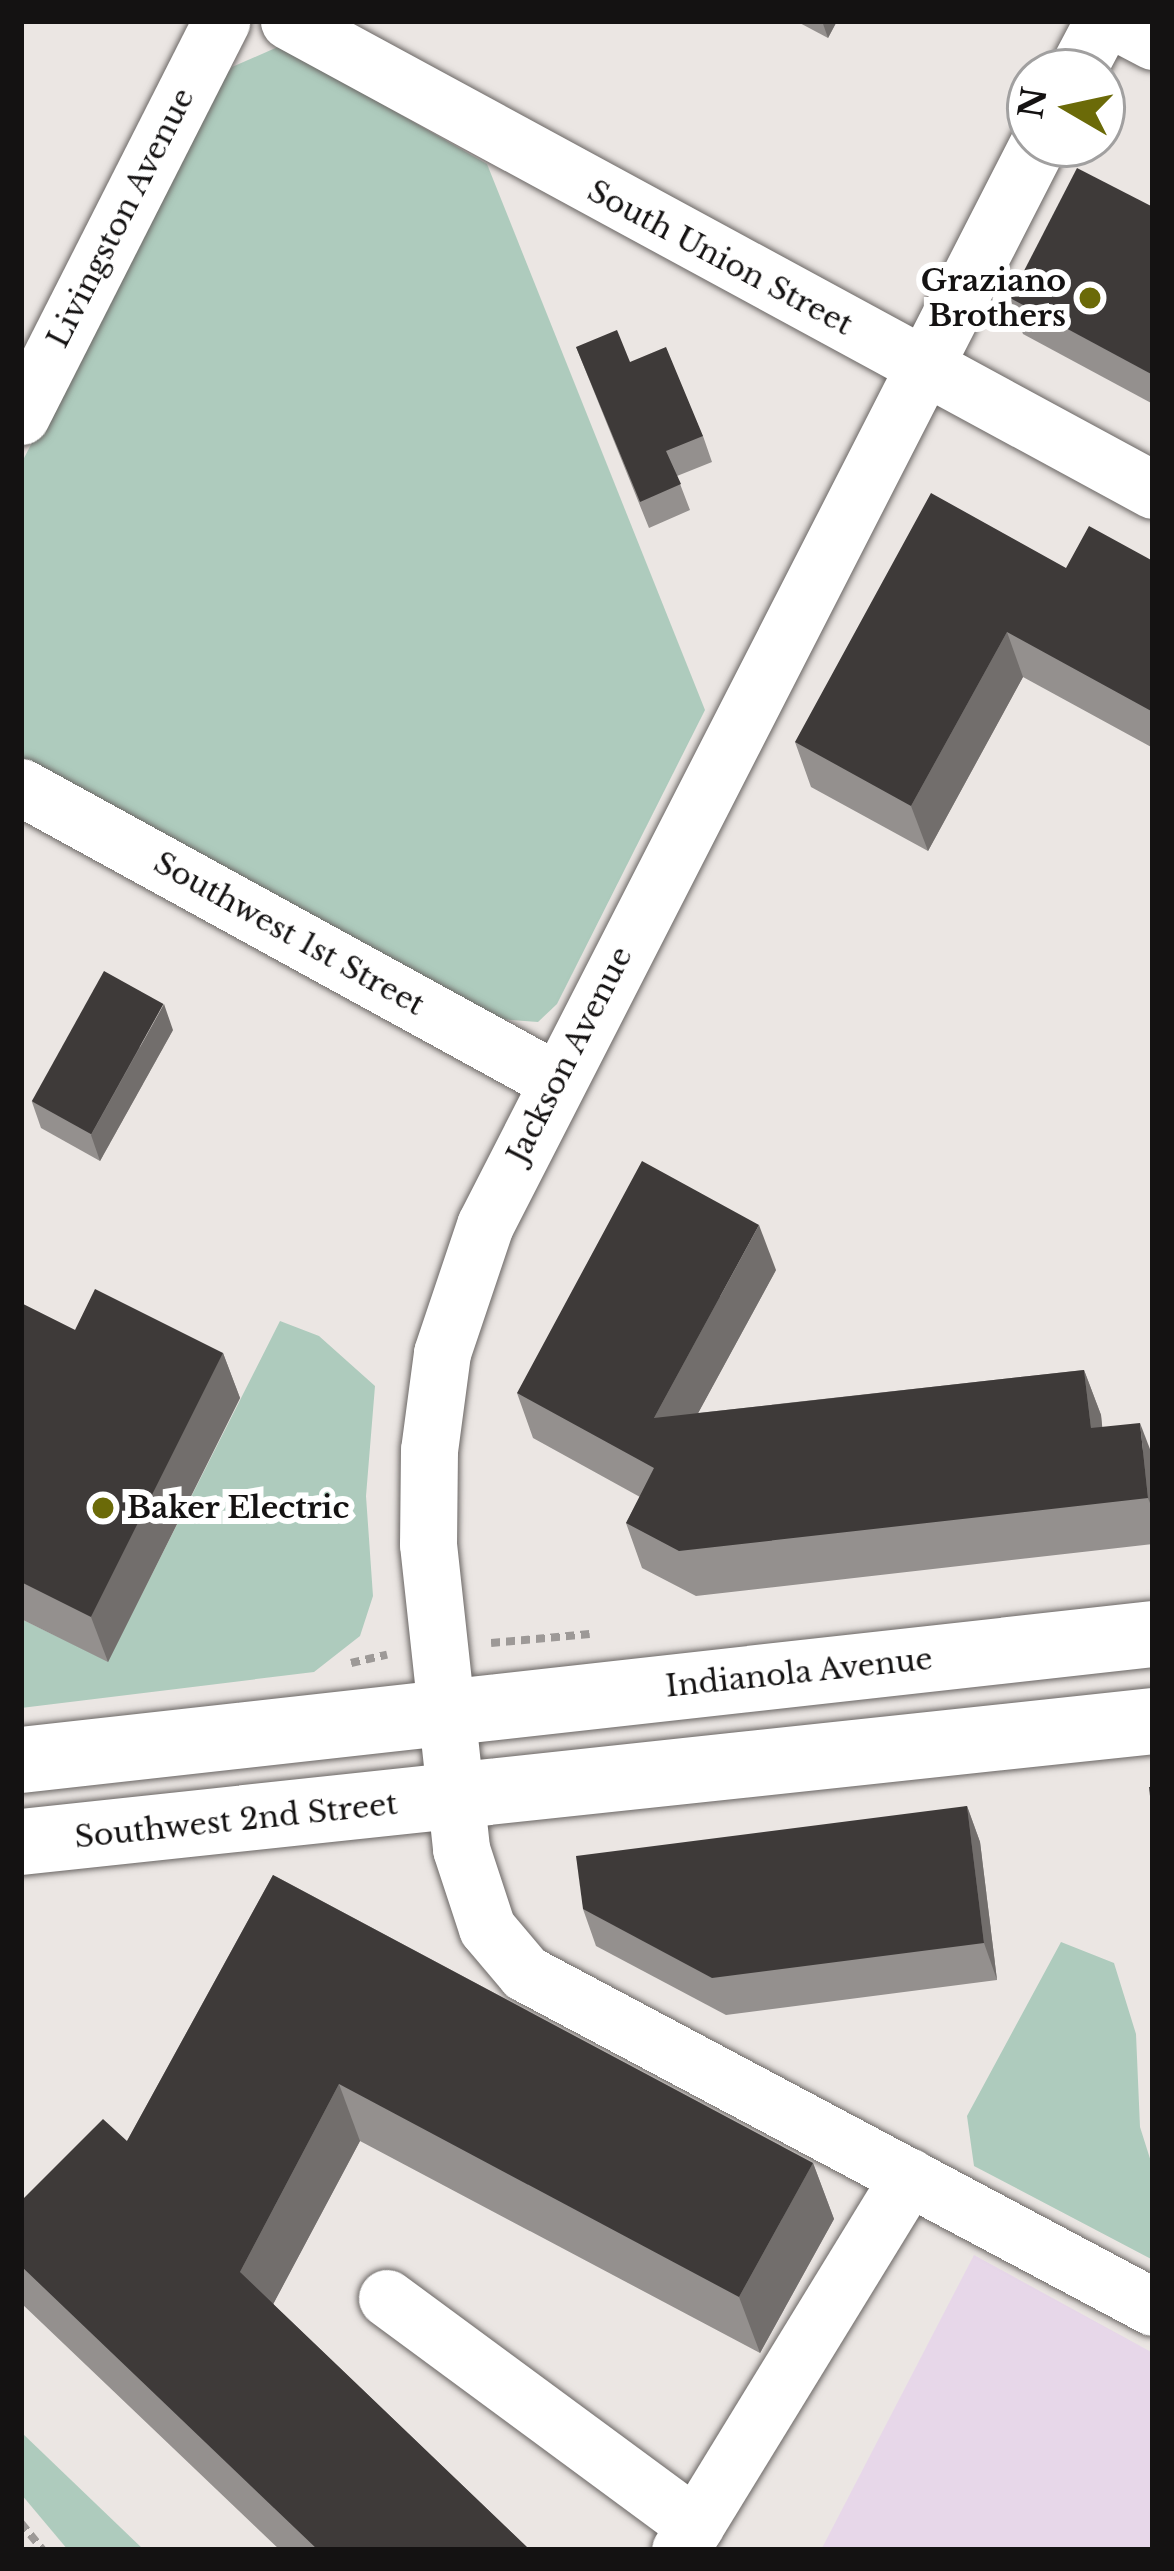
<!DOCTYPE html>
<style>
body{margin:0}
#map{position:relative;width:1174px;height:2571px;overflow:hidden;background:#ebe6e3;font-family:"Libre Baskerville",serif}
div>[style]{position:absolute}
.industrial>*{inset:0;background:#e7d7e9}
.green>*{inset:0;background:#aecbbd}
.path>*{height:8px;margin-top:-4px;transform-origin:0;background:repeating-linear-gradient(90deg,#9d9997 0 9px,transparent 0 15px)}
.roads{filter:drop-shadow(0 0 3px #6a6664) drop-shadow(0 0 3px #6a6664)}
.minor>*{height:57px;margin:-28.5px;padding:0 28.5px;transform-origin:28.5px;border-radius:28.5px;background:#fff}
.major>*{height:66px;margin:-33px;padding:0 33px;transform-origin:33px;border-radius:33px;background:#fff}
.wall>*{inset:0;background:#94908e}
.shaded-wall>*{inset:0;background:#726e6c}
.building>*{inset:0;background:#3e3a39;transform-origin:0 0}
.dots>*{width:33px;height:33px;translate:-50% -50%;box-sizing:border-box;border:6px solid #fff;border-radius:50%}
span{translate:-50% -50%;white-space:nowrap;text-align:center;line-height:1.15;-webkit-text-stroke:12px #fff;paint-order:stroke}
.street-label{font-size:30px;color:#141212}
.poi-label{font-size:30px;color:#141212;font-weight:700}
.right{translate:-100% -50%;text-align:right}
.left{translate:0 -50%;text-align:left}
.frame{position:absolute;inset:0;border:24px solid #141212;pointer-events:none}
.north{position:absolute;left:1006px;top:48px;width:120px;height:120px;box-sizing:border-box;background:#fff;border:3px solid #a1a0a0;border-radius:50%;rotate:279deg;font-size:33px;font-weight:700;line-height:48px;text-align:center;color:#141212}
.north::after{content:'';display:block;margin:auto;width:42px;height:54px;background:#6b6a08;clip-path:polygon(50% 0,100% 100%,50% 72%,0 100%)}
</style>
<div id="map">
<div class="industrial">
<i style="clip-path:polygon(974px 2255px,1153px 2353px,1153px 2550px,821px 2550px)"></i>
</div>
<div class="green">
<i style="clip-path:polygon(280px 46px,487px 164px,705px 710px,557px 1004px,538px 1022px,500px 1019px,21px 761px,21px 464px,208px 99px,232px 67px)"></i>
<i style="clip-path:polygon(280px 1321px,319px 1336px,375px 1386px,366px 1496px,373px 1596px,360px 1636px,314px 1672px,21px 1708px,21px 1619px,108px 1661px)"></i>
<i style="clip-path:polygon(1061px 1942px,1114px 1963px,1136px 2034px,1140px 2127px,1153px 2168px,1153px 2260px,974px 2166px,967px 2116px)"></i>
<i style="clip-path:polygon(21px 2432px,144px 2550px,68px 2550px,21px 2494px)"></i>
</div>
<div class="path">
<i style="left:491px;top:1643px;width:99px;rotate:-5.2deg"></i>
<i style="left:351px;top:1663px;width:37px;rotate:-13deg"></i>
<i style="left:21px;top:2523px;width:35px;rotate:51deg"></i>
</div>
<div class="roads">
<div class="minor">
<i style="left:289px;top:21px;width:983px;rotate:28.49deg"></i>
<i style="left:1115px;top:21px;width:43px;rotate:27.8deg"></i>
<i style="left:1076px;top:72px;width:58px;rotate:-62.1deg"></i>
<i style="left:1038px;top:144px;width:1214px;rotate:117.09deg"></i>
<i style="left:485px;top:1225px;width:135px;rotate:108.6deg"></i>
<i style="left:442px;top:1353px;width:98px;rotate:97.6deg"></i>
<i style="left:429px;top:1450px;width:94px;rotate:90.6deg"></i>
<i style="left:428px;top:1544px;width:307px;rotate:83.8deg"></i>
<i style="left:461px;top:1849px;width:83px;rotate:71.8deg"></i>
<i style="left:487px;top:1928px;width:59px;rotate:49.8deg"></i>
<i style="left:525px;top:1973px;width:711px;rotate:28.01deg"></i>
<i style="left:21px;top:416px;width:443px;rotate:-63.1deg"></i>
<i style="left:21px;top:787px;width:611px;rotate:28.75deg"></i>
<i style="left:387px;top:2298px;width:383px;rotate:36.4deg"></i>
<i style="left:680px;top:2550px;width:438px;rotate:-58.5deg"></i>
</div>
<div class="major">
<i style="left:21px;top:1760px;width:1139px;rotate:-6.35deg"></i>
<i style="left:21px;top:1842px;width:1138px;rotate:-6.1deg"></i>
</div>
</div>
<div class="wall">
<i style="clip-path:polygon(796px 21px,837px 21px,828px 38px)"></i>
<i style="clip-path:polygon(1153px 207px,1153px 404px,1023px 334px,1010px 298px)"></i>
<i style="clip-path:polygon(576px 347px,630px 362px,703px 436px,712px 462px,677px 476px,690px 510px,649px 528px)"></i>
<i style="clip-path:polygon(1153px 561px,1153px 748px,1023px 677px,928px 851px,811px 787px,795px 742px,1066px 568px)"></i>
<i style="clip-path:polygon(173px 1030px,100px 1161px,41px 1128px,32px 1102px)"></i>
<i style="clip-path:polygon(776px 1270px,698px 1413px,1084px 1370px,1101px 1415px,1102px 1427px,1153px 1457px,1153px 1544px,696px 1596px,642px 1568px,626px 1523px,640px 1497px,533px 1438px,517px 1393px)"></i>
<i style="clip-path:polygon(21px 1303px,75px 1330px,223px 1353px,240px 1398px,108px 1662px,21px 1619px)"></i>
<i style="clip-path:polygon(967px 1806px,980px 1842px,997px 1980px,726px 2015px,596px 1946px,583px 1909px)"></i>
<i style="clip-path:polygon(273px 1875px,813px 2163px,834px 2219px,760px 2353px,360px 2141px,273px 2304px,530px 2550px,280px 2550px,21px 2303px,21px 2201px,127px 2141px)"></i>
</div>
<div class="shaded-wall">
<i style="clip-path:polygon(822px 21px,837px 21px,828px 38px)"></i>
<i style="clip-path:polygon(1007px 632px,1023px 677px,928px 851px,911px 806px)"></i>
<i style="clip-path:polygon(164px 1004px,173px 1030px,100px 1161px,91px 1135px)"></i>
<i style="clip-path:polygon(759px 1225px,776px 1270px,671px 1463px,654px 1418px)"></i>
<i style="clip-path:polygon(223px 1353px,240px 1398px,108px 1662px,91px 1617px)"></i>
<i style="clip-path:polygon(1084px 1370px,1101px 1415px,1107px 1473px,1091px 1428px)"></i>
<i style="clip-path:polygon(1140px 1423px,1153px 1457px,1153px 1511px,1148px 1498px)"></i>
<i style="clip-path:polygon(967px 1806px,980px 1842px,997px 1980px,984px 1943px)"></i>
<i style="clip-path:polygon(339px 2084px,360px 2141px,260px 2329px,240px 2272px)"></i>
<i style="clip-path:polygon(813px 2163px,834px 2219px,760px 2353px,739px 2297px)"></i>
</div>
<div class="building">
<i style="clip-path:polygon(1077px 168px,1153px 207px,1153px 375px,1010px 298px)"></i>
<i style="clip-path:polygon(617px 330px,630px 362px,666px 347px,703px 436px,666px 451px,681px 484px,640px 502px,576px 347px)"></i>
<i style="clip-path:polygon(931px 493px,1066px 568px,1089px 526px,1153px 561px,1153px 712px,1007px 632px,911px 806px,795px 742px)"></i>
<i style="left:104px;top:971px;width:68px;height:149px;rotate:29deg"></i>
<i style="clip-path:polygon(642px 1161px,759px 1225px,654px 1418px,1084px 1370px,1091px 1428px,1140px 1423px,1148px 1498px,679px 1551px,626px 1523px,654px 1468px,517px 1393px)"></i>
<i style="clip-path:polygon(95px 1289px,223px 1353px,91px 1617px,21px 1582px,21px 1303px,75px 1330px)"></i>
<i style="clip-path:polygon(1149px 1787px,1153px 1787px,1153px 1823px)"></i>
<i style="clip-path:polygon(967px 1806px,984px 1943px,712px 1978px,583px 1909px,576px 1856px)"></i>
<i style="clip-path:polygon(273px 1875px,813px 2163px,739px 2297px,339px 2084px,240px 2272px,530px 2550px,318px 2550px,21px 2266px,21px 2201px,103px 2119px,127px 2141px)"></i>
</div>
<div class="dots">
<i style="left:1090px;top:298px;background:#6b6a08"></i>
<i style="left:103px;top:1508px;background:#6b6a08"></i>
</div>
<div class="street-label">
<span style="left:121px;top:218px;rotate:-63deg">Livingston Avenue</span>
<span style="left:720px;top:258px;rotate:28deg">South Union Street</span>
<span style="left:289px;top:934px;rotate:29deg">Southwest 1st Street</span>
<span style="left:570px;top:1055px;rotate:-63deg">Jackson Avenue</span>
<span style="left:799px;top:1673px;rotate:-6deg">Indianola Avenue</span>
<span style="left:236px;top:1821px;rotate:-6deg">Southwest 2nd Street</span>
</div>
<div class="poi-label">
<span class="right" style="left:1066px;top:298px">Graziano<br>Brothers</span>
<span class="left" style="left:127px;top:1508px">Baker Electric</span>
</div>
<div class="frame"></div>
<div class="north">N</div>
</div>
